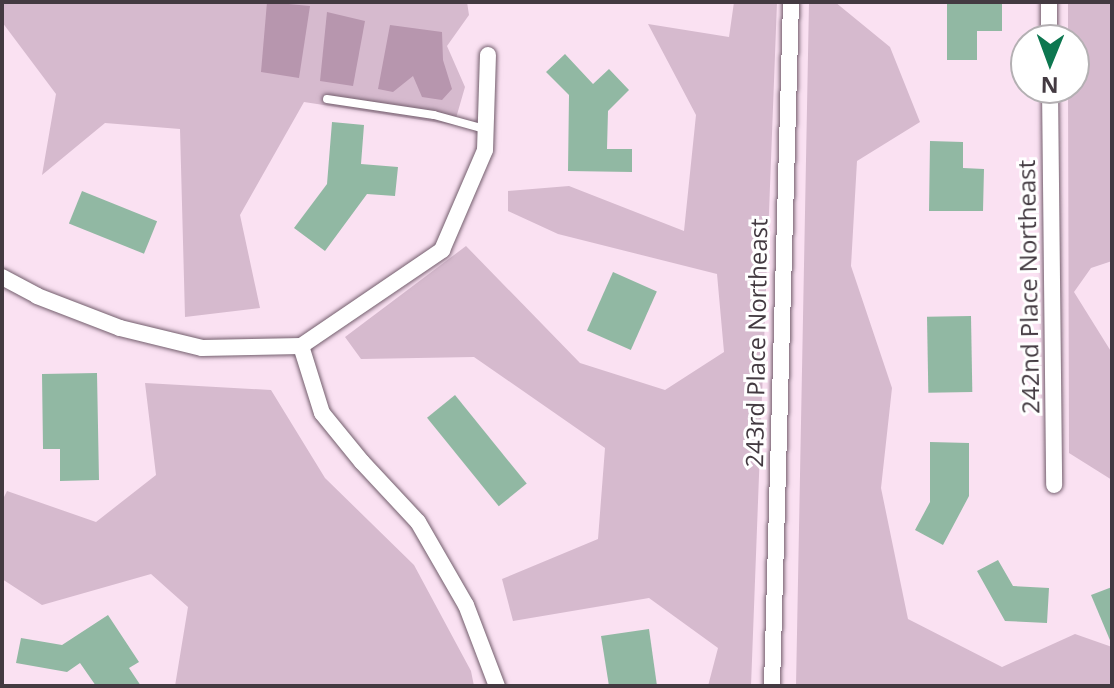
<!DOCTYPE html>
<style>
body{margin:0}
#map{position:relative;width:1114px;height:688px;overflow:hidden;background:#fae1f2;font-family:"Open Sans",sans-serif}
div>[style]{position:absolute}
.green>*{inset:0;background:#d6bace}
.water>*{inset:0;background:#b796ae}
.building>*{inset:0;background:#91b8a3;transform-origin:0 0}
.roads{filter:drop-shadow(0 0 2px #735e6d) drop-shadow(0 0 2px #735e6d)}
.service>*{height:8px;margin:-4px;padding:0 4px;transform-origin:4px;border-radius:4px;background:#fff}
.minor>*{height:16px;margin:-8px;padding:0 8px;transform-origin:8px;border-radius:8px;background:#fff}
span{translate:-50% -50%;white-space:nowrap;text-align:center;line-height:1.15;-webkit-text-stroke:6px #fff;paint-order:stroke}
.street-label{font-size:24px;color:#433a41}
.frame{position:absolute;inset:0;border:4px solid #433a41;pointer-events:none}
.north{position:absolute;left:1010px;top:24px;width:80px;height:80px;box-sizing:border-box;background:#fff;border:2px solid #b4b0b3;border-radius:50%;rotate:181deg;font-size:22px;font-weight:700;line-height:32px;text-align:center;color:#433a41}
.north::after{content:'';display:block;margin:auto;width:28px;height:36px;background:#0d7750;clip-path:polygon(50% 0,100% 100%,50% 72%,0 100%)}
</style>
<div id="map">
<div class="green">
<i style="clip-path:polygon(2px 2px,467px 2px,469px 15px,447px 46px,465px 87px,454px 125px,304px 102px,240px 215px,260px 308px,185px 317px,180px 129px,105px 123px,42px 175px,56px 94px,2px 22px)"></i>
<i style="clip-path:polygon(734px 2px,777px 2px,751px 686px,708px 686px,718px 648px,649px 598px,513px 621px,502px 579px,598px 539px,605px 448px,474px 357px,361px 359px,345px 337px,466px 246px,580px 363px,665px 390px,724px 352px,717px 274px,558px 234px,508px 211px,508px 191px,569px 186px,684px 231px,696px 115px,648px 24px,729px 37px)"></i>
<i style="clip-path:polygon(809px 2px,835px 2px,890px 47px,920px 122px,857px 161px,851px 266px,892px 388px,881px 488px,908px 619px,1002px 667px,1075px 634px,1112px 647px,1112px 686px,796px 686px)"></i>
<i style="clip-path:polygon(1068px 2px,1112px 2px,1112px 261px,1091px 268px,1074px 292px,1112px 353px,1112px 480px,1069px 453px,1068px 88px,1074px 88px,1074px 40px,1068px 40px)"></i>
<i style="clip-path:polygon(145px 383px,271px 390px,325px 478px,414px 565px,471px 671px,474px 686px,175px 686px,188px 607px,151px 574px,42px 605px,2px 579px,2px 501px,7px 491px,96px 522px,156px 475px)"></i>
</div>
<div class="water">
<i style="clip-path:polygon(267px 2px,310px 6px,299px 78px,261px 72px)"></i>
<i style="clip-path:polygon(327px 12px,365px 21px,353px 86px,320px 81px)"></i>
<i style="clip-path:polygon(390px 25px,442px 32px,443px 60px,452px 89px,442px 100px,422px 97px,413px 76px,393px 92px,378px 89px)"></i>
</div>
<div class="building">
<i style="clip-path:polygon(947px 2px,1002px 2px,1002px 31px,977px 31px,977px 60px,947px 60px)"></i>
<i style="clip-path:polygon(565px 54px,593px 84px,609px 69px,629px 90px,608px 111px,607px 149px,632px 149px,632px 172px,568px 171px,569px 95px,546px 72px)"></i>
<i style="clip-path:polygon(332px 122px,364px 125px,361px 164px,398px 167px,395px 196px,367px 194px,325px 251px,294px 228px,327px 184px)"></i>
<i style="clip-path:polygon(930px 141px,963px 142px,963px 168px,984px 169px,983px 211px,929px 211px)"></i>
<i style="left:82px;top:191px;width:81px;height:35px;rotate:22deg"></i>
<i style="left:613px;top:272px;width:48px;height:64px;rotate:24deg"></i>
<i style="left:971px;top:316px;width:76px;height:44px;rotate:89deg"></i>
<i style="clip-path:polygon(97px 373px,99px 480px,60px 481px,60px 449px,43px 449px,42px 374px)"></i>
<i style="left:455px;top:395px;width:114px;height:36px;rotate:51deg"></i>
<i style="clip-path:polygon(930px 442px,969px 443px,969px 496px,943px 545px,915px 530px,930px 502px)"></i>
<i style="clip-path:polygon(998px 560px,1013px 586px,1049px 588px,1047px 623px,1005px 621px,977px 571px)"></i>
<i style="clip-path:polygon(1112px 587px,1112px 645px,1091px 595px)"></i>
<i style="clip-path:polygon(108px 615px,139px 662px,129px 668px,141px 686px,96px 686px,80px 663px,67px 672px,16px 663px,21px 638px,62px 645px)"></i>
<i style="clip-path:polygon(649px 629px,657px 686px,609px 686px,601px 636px)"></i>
</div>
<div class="roads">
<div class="service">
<i style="left:327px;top:99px;width:108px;rotate:8.5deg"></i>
<i style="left:434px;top:115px;width:53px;rotate:15.4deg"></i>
</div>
<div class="minor">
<i style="left:1049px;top:2px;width:38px;rotate:90deg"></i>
<i style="left:1050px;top:88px;width:397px;rotate:89.4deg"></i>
<i style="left:2px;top:277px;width:40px;rotate:28deg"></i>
<i style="left:37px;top:296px;width:89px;rotate:21.1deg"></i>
<i style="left:120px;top:328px;width:84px;rotate:13.7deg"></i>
<i style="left:202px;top:348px;width:99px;rotate:-1.2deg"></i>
<i style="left:301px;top:346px;width:70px;rotate:72.6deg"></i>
<i style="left:322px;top:413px;width:63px;rotate:50.8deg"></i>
<i style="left:362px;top:462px;width:82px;rotate:47deg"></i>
<i style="left:418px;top:522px;width:96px;rotate:60deg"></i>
<i style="left:466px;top:605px;width:87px;rotate:69.1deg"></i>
<i style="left:301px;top:346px;width:171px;rotate:-34.2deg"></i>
<i style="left:442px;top:250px;width:109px;rotate:-66.7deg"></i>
<i style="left:485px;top:150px;width:95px;rotate:-88.2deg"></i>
<i style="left:772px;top:686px;width:684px;rotate:-88.41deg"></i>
</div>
</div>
<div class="street-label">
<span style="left:1028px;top:287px;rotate:-91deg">242nd Place Northeast</span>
<span style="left:756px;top:343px;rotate:-89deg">243rd Place Northeast</span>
</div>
<div class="frame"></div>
<div class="north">N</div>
</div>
